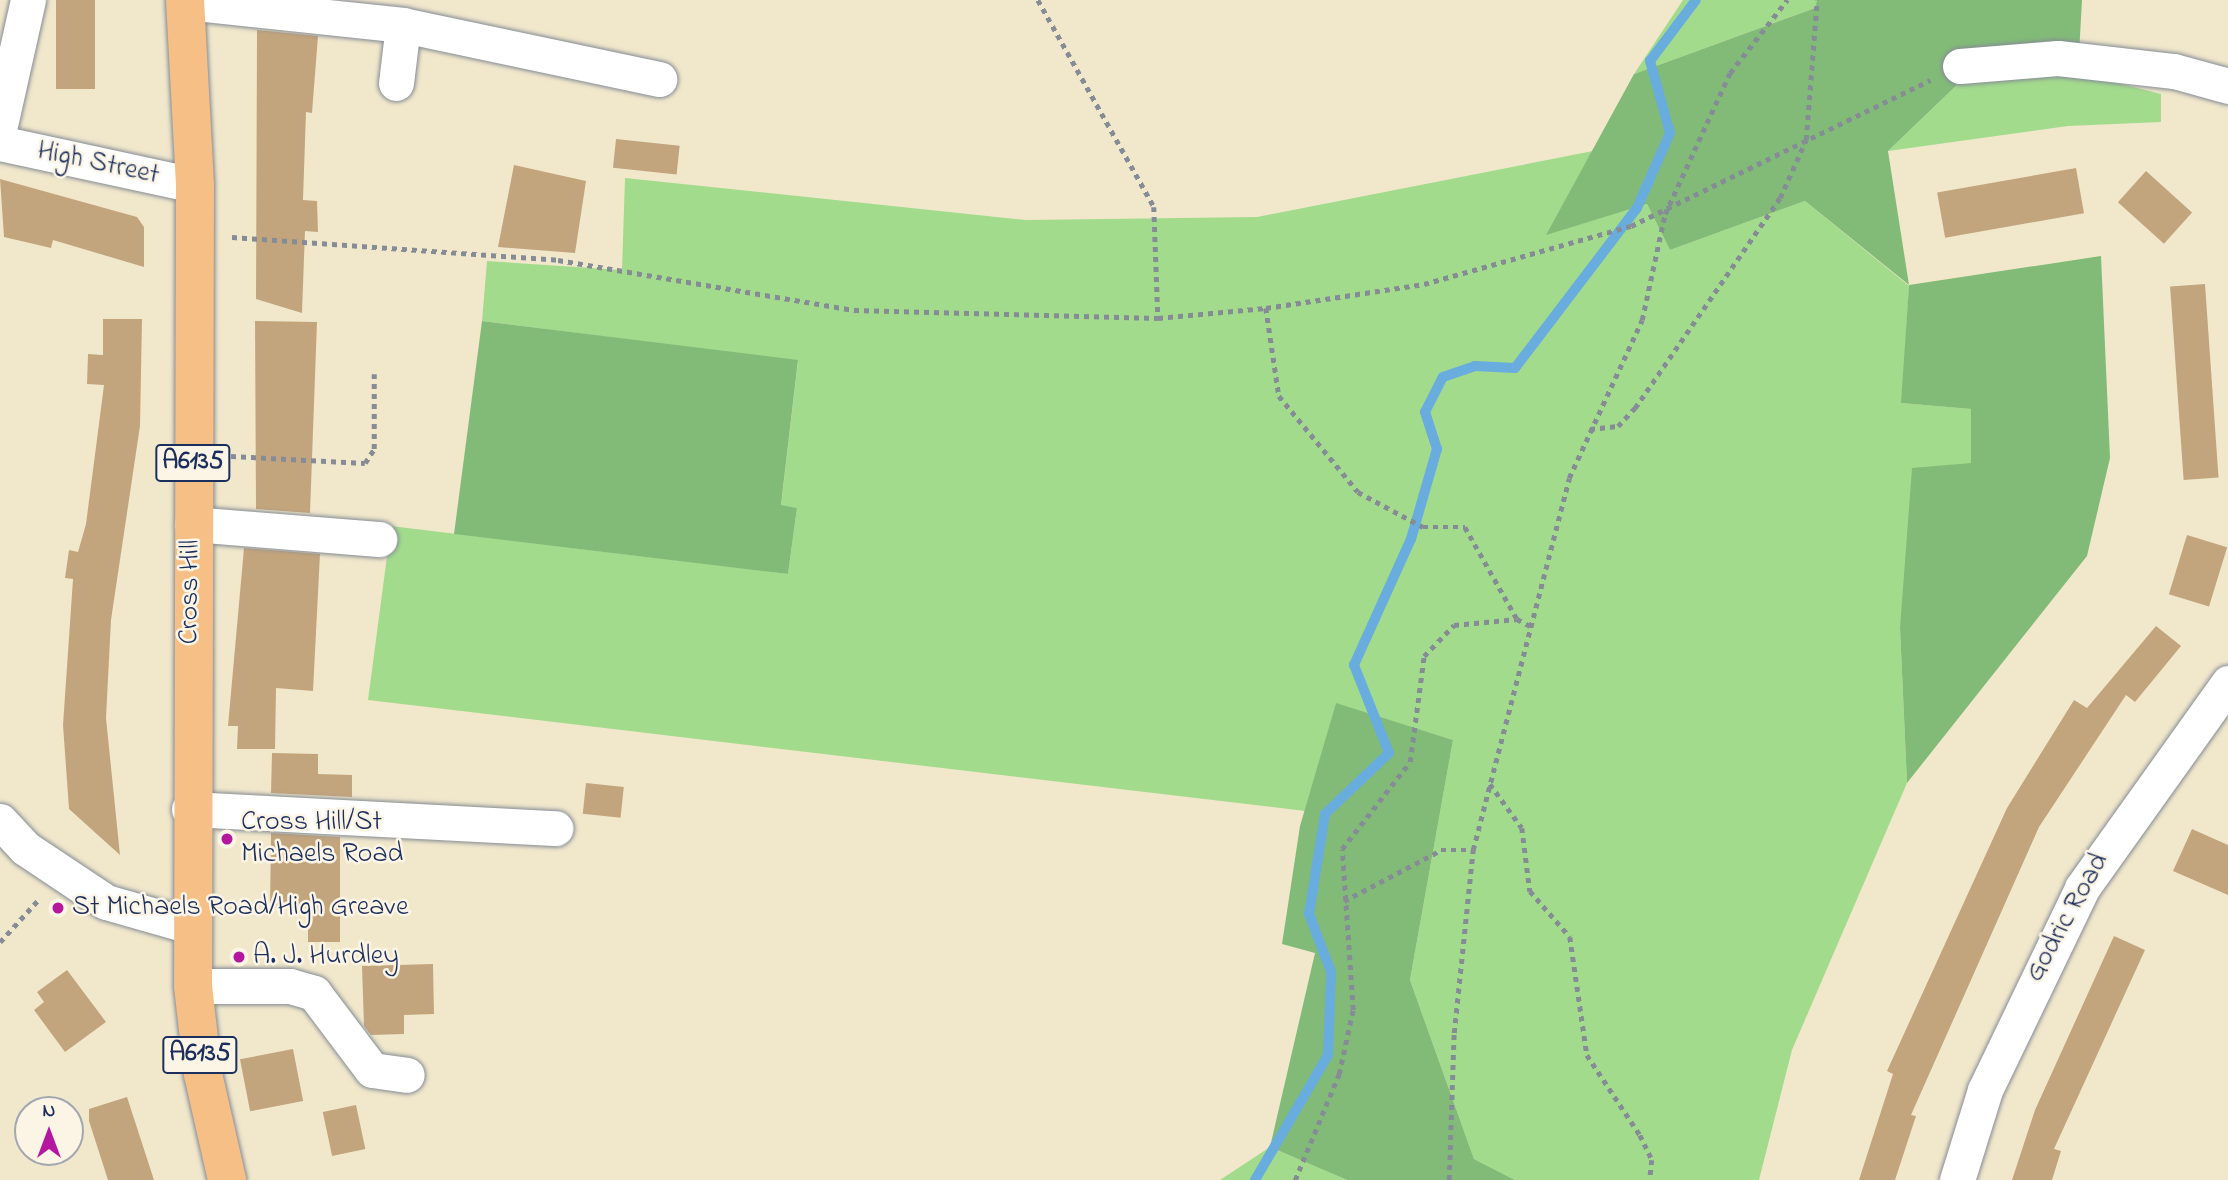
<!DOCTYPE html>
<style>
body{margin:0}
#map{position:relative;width:2228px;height:1180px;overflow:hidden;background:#f1e8cc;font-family:"Indie Flower",sans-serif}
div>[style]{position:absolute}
.green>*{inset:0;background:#a3db8d}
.forest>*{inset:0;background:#82bb78}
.stream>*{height:10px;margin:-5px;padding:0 5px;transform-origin:5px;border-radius:5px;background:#69acde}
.building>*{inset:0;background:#c3a57d;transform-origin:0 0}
.path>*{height:4.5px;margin-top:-2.25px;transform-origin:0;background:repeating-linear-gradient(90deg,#868c95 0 5px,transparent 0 10px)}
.roads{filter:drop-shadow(0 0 2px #868c95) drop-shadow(0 0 2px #868c95)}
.minor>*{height:35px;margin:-17.5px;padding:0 17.5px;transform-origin:17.5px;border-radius:17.5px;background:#fff}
.major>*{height:38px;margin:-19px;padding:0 19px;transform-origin:19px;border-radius:19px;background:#f5bf86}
.dots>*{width:19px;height:19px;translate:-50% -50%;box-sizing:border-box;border:4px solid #fcf5e5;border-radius:50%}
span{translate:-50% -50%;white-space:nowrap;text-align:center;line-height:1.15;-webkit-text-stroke:5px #fcf5e5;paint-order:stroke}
.shield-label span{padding:2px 5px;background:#fcf5e5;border:2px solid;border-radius:5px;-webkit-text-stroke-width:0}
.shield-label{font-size:26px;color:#1b2f5e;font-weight:700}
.street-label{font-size:28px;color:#1b2f5e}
.poi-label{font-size:28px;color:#1b2f5e}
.left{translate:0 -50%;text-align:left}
.north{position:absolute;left:14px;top:1096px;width:70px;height:70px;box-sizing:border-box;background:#fcf5e5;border:2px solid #a2a6af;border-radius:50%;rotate:0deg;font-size:19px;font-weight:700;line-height:28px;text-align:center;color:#1b2f5e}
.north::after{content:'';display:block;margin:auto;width:24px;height:32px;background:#b5179e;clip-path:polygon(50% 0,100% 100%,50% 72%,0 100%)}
</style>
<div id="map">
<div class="green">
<i style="clip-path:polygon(1683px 0,1817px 0,1815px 8px,1634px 74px)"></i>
<i style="clip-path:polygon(2078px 73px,2161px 94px,2161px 122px,2068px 126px,1888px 151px,1961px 81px)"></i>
<i style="clip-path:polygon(1593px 151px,1547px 234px,1647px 204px,1670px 250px,1805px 201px,1909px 286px,1902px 403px,1971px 409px,1971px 463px,1900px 628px,1907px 783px,1792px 1050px,1759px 1180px,1515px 1180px,1474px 1159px,1410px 980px,1453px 740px,1336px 704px,1305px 811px,368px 700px,391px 526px,788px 574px,797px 508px,781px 506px,798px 361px,482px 321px,487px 261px,622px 270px,625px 178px,1026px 220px,1257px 217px)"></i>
<i style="clip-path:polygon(1270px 1147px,1347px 1180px,1220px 1180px)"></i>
</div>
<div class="forest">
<i style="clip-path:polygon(1817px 0,2082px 0,2078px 73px,1961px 81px,1888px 151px,1909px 285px,2101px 256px,2110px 458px,2087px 556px,1907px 783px,1900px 628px,1912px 468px,1971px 463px,1971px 409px,1901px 403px,1909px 285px,1805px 201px,1670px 250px,1647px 204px,1546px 235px,1634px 74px,1815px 8px)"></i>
<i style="clip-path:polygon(482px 321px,798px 360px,781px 505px,797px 508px,788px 574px,454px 534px)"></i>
<i style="clip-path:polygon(1336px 703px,1453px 740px,1410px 980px,1474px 1159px,1515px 1180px,1347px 1180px,1270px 1147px,1315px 953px,1282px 944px,1300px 826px)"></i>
</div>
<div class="stream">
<i style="left:1255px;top:1180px;width:145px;rotate:-59.7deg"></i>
<i style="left:1328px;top:1055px;width:83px;rotate:-87.9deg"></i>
<i style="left:1331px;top:972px;width:62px;rotate:-110.8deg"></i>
<i style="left:1309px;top:914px;width:101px;rotate:-80.9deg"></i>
<i style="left:1325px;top:814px;width:88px;rotate:-43.6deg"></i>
<i style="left:1389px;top:753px;width:95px;rotate:-111.7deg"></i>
<i style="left:1354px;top:665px;width:138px;rotate:-65.7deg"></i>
<i style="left:1411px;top:539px;width:94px;rotate:-73.9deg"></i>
<i style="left:1437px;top:449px;width:39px;rotate:-108deg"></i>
<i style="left:1425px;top:412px;width:39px;rotate:-63deg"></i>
<i style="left:1443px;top:377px;width:34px;rotate:-19deg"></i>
<i style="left:1475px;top:366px;width:40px;rotate:2.9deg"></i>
<i style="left:1515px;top:368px;width:201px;rotate:-52.7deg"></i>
<i style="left:1637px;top:208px;width:82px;rotate:-66.3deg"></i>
<i style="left:1670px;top:133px;width:75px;rotate:-105.5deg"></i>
<i style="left:1650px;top:61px;width:76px;rotate:-53deg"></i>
</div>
<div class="building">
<i style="left:56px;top:0;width:39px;height:89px"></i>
<i style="clip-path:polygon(257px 30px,318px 36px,312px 113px,306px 112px,303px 200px,317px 201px,318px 232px,305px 231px,302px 313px,256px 299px)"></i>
<i style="left:616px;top:139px;width:64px;height:29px;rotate:6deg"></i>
<i style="clip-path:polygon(514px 165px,586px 181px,575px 253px,498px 247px)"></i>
<i style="left:2076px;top:168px;width:46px;height:141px;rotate:80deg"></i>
<i style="left:2146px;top:171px;width:62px;height:42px;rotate:42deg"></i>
<i style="clip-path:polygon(0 179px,137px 217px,144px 227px,144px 267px,53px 240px,51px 248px,4px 237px)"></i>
<i style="left:2205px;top:284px;width:194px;height:35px;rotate:86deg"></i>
<i style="clip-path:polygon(103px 319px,142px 319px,140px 426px,111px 620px,106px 718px,120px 855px,69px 809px,63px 725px,73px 579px,65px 578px,69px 550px,78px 552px,86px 524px,104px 385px,87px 384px,88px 354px,103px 355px)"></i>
<i style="clip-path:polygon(255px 321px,317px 322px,310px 513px,256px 509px)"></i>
<i style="left:2187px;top:535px;width:42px;height:62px;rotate:17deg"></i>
<i style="clip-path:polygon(244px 548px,320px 554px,313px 691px,276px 688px,275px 749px,237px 749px,238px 726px,228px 726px)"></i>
<i style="clip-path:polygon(2156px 626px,2181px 646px,2135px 702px,2126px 695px,2039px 827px,1911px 1115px,1916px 1116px,1895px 1180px,1859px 1180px,1893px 1074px,1887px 1071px,2007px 808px,2074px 700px,2087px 708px)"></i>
<i style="clip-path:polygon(272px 753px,318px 754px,318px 774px,352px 775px,352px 797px,271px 793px)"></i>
<i style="left:586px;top:783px;width:38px;height:31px;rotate:6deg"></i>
<i style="clip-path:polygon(2192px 829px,2228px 845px,2228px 895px,2173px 871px)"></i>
<i style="clip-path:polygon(271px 833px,340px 837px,340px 942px,308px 942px,308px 908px,270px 908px)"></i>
<i style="clip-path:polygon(2114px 936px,2145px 950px,2054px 1149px,2061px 1151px,2052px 1180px,2012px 1180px,2035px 1110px)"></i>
<i style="clip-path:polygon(433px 964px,434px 1014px,404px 1015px,404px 1034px,371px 1035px,364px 1026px,362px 966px)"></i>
<i style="clip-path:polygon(67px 970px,106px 1022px,65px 1052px,34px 1010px,44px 1002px,37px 992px)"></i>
<i style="left:293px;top:1049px;width:53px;height:54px;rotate:79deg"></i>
<i style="clip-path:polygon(127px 1097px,154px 1180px,108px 1180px,89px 1121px,89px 1109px)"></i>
<i style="left:356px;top:1105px;width:45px;height:34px;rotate:78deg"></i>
</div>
<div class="path">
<i style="left:1038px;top:0;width:237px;rotate:60.7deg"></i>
<i style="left:1154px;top:207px;width:111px;rotate:87.9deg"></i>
<i style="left:232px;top:237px;width:327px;rotate:4deg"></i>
<i style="left:558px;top:260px;width:300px;rotate:9.6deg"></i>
<i style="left:854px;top:310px;width:304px;rotate:1.5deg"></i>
<i style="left:1158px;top:318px;width:108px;rotate:-5.3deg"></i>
<i style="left:1266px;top:308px;width:160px;rotate:-8.6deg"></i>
<i style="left:1424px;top:284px;width:215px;rotate:-15.7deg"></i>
<i style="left:1631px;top:226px;width:333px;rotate:-26deg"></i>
<i style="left:1266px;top:308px;width:89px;rotate:81.6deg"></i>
<i style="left:1279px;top:396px;width:124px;rotate:50.5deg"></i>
<i style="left:1358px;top:492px;width:74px;rotate:28.3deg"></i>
<i style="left:1423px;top:527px;width:42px"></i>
<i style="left:1465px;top:527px;width:106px;rotate:60.5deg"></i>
<i style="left:1517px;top:619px;width:15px;rotate:28deg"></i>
<i style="left:1590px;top:429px;width:28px;rotate:-6deg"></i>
<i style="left:1618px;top:426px;width:25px;rotate:-47deg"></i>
<i style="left:1635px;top:408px;width:255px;rotate:-55.4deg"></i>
<i style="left:1780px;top:198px;width:64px;rotate:-65.9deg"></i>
<i style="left:1806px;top:140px;width:140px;rotate:-85.5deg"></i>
<i style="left:231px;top:456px;width:134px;rotate:3deg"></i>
<i style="left:365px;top:463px;width:17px;rotate:-57deg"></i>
<i style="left:374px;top:449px;width:75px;rotate:-90deg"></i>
<i style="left:1490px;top:784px;width:54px;rotate:54deg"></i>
<i style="left:1522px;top:828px;width:64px;rotate:82.8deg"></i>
<i style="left:1530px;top:891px;width:61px;rotate:49deg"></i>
<i style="left:1570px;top:937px;width:119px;rotate:81.8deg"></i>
<i style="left:1587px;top:1055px;width:96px;rotate:56.5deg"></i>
<i style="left:1640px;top:1135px;width:28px;rotate:64deg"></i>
<i style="left:1652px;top:1160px;width:20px;rotate:96deg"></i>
<i style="left:1344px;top:901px;width:110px;rotate:-27.7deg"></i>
<i style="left:1441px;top:850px;width:32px"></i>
<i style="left:0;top:942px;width:58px;rotate:-47.8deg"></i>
<i style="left:1295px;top:1180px;width:115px;rotate:-67.5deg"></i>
<i style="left:1339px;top:1074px;width:66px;rotate:-77.7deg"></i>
<i style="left:1353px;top:1010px;width:161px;rotate:-93.9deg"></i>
<i style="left:1342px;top:849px;width:110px;rotate:-52deg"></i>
<i style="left:1410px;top:762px;width:107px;rotate:-82.5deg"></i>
<i style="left:1424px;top:656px;width:43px;rotate:-45.9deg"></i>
<i style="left:1454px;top:625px;width:63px;rotate:-5.4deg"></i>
<i style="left:1449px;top:1180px;width:147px;rotate:-88.1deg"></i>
<i style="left:1454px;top:1033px;width:184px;rotate:-84.1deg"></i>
<i style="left:1473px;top:850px;width:384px;rotate:-75.5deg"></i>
<i style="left:1569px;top:478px;width:174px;rotate:-65.2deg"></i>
<i style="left:1642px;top:320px;width:108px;rotate:-77.8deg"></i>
<i style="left:1665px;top:214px;width:155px;rotate:-65.3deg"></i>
<i style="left:1730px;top:73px;width:93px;rotate:-52deg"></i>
</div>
<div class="roads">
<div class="minor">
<i style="left:185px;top:2px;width:219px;rotate:6deg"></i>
<i style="left:403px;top:25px;width:262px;rotate:11.9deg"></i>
<i style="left:1960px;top:66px;width:98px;rotate:-4.7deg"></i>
<i style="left:2058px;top:58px;width:117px;rotate:6.4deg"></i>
<i style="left:2174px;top:71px;width:56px;rotate:15.5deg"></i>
<i style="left:396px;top:83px;width:58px;rotate:-83.1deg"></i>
<i style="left:0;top:125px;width:128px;rotate:-77.4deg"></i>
<i style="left:0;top:143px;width:199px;rotate:12.2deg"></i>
<i style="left:192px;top:524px;width:188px;rotate:4.6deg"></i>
<i style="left:189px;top:809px;width:367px;rotate:3deg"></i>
<i style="left:0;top:821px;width:37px;rotate:47deg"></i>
<i style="left:25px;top:848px;width:97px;rotate:33.7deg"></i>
<i style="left:106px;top:902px;width:91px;rotate:15.9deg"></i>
<i style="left:193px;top:986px;width:97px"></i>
<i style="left:290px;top:986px;width:25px;rotate:16deg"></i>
<i style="left:314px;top:993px;width:96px;rotate:53deg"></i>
<i style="left:372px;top:1070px;width:35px;rotate:8deg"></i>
<i style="left:1957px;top:1180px;width:94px;rotate:-72.7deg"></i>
<i style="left:1985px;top:1090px;width:224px;rotate:-64.3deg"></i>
<i style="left:2082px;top:888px;width:252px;rotate:-54.5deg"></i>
</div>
<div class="major">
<i style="left:185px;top:0;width:185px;rotate:86.9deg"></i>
<i style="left:195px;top:185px;width:801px;rotate:90.14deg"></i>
<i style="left:193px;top:986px;width:89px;rotate:83.5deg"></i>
<i style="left:203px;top:1074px;width:109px;rotate:77.2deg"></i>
</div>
</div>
<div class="dots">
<i style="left:227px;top:839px;background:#b5179e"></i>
<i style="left:58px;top:908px;background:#b5179e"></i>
<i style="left:239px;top:957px;background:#b5179e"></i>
</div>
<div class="shield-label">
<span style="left:193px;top:463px">A6135</span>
<span style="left:200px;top:1055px">A6135</span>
</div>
<div class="street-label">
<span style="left:98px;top:164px;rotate:12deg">High Street</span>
<span style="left:191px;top:592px;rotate:-89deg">Cross Hill</span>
<span style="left:2068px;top:918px;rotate:-61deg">Godric Road</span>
</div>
<div class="poi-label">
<span class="left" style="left:241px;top:839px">Cross Hill/St<br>Michaels Road</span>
<span class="left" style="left:72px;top:908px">St Michaels Road/High Greave</span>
<span class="left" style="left:253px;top:957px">A. J. Hurdley</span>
</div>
<div class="north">N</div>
</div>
